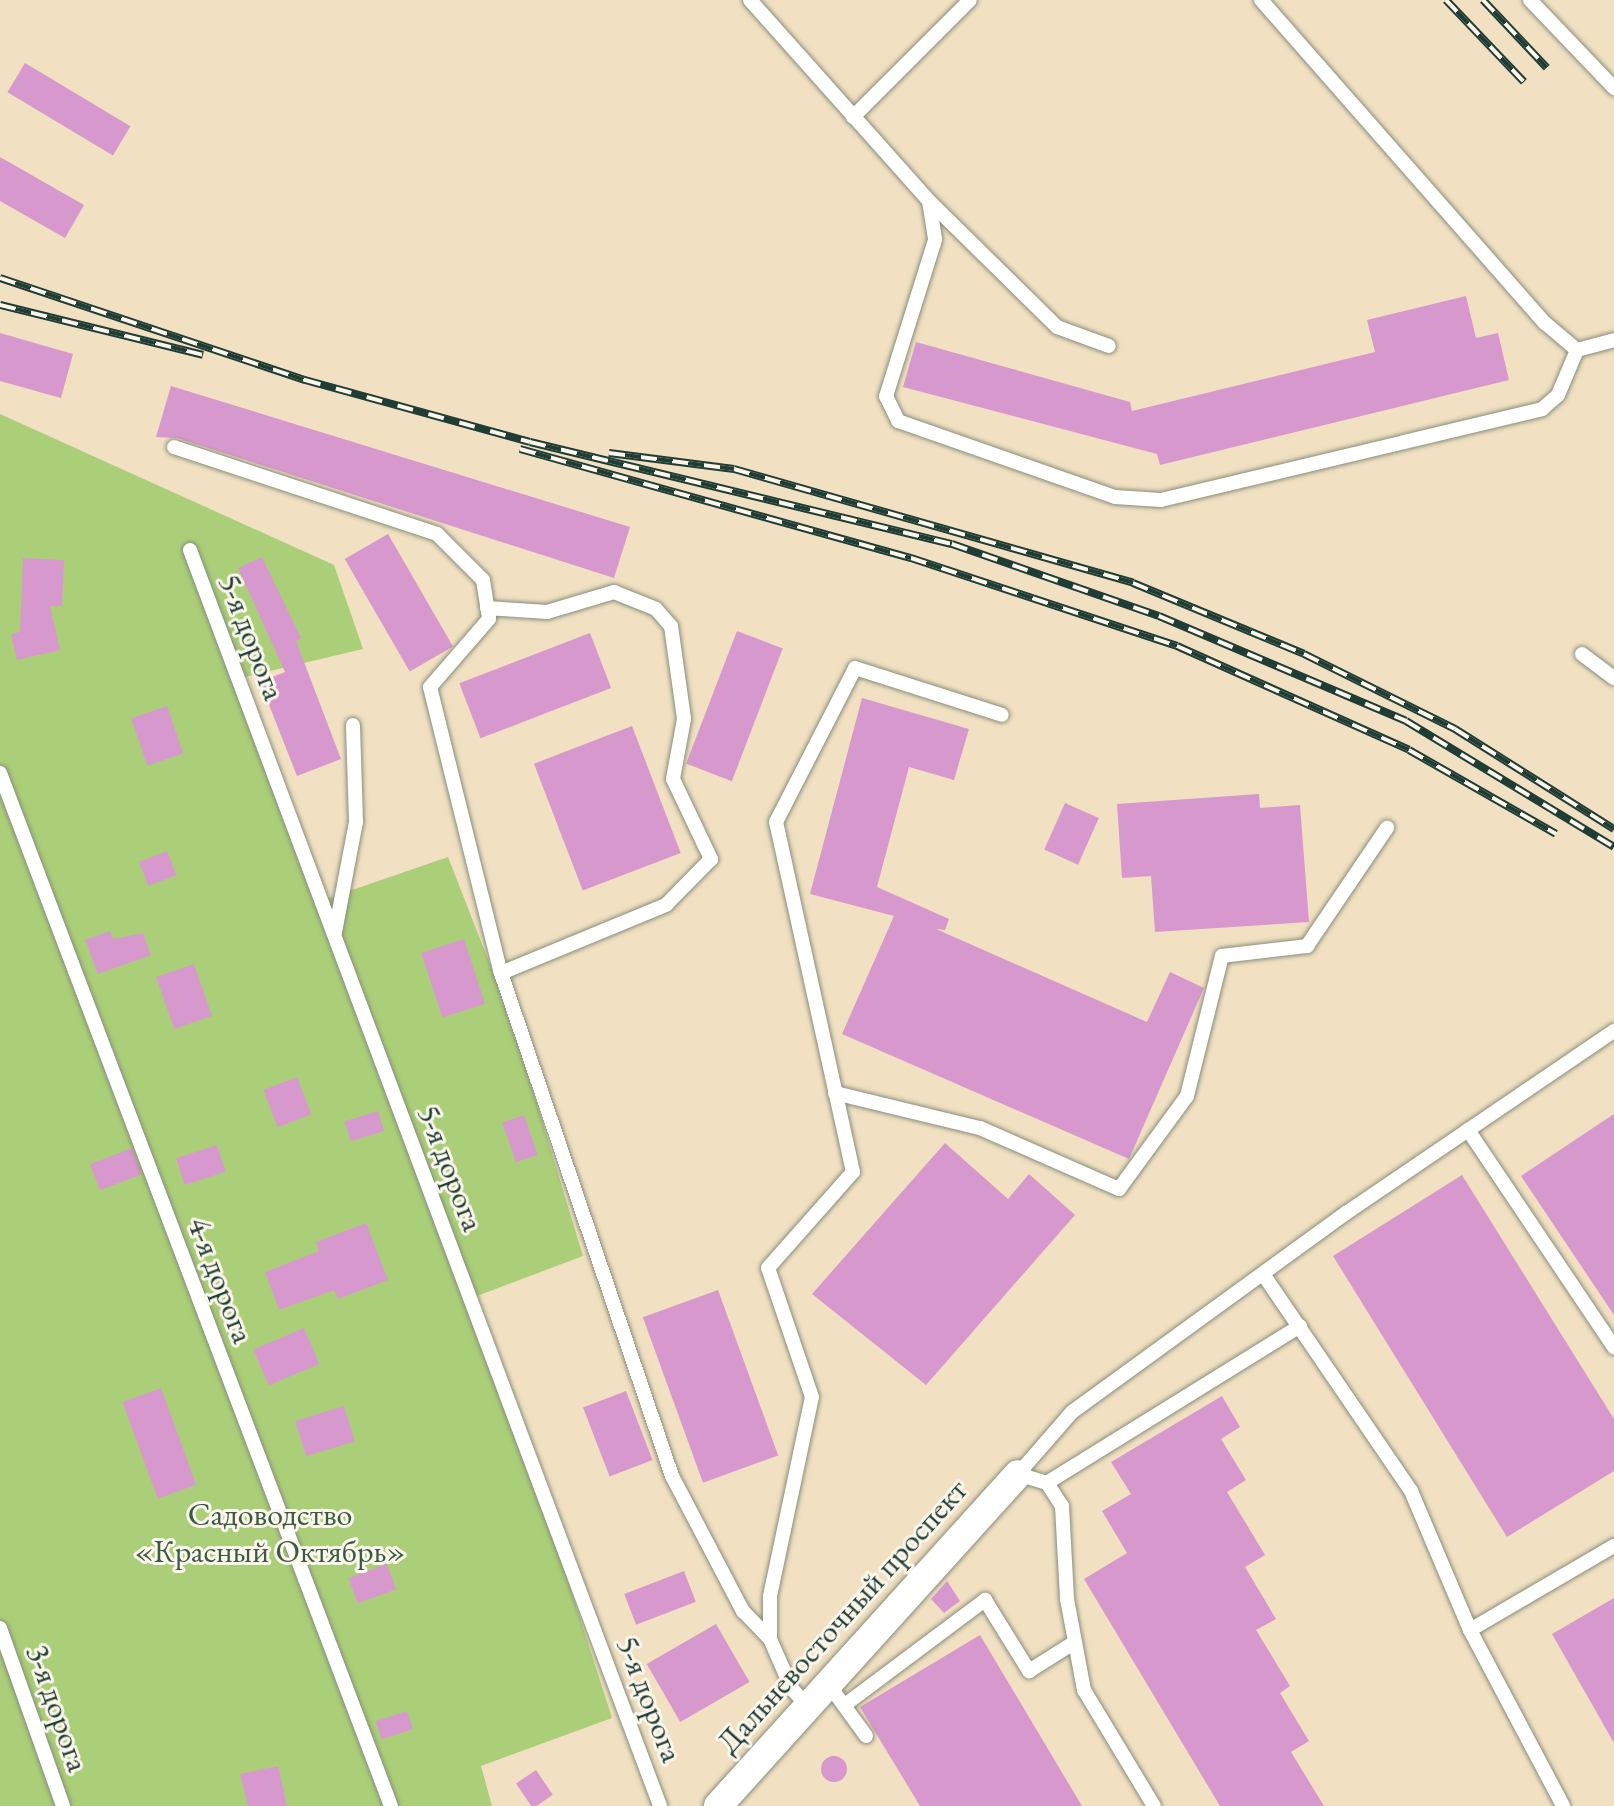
<!DOCTYPE html>
<meta charset="utf-8">
<style>
body{margin:0}
#map{position:relative;width:1614px;height:1806px;overflow:hidden;background:#f1e0c2;font-family:"EB Garamond",serif}
div>[style]{position:absolute}
.green>*{inset:0;background:#abcf78}
.building>*{inset:0;background:#d799cd;transform-origin:0 0}
.round{border-radius:50%}
.roads{filter:drop-shadow(0 0 2px #888e7b) drop-shadow(0 0 2px #888e7b)}
.service>*{height:14px;margin:-7px;padding:0 7px;transform-origin:7px;border-radius:7px;background:#fff}
.minor>*{height:28px;margin:-14px;padding:0 14px;transform-origin:14px;border-radius:14px;background:#fff}
.rail>*{height:8px;margin-top:-4px;transform-origin:0;background:repeating-linear-gradient(90deg,#fbf7ec 0 16px,#1f3d34 0 32px);box-sizing:border-box;border-block:2px solid #1f3d34}
span{translate:-50% -50%;white-space:nowrap;text-align:center;line-height:1.15;-webkit-text-stroke:6px #fbf7ec;paint-order:stroke}
.street-label{font-size:32px;color:#1f3d34}
.park-label{font-size:32px;color:#3b5a42}
</style>
<div id="map">
<div class="green">
<i style="clip-path:polygon(0 414px,334px 565px,363px 649px,245px 677px,326px 899px,448px 857px,511px 1018px,583px 1256px,477px 1296px,612px 1718px,481px 1766px,492px 1806px,0 1806px)"></i>
</div>
<div class="building">
<i style="left:25px;top:63px;width:123px;height:34px;rotate:31deg"></i>
<i style="clip-path:polygon(0 157px,84px 205px,65px 238px,0 201px)"></i>
<i style="clip-path:polygon(1466px 296px,1476px 338px,1498px 333px,1509px 380px,1160px 465px,1157px 454px,903px 387px,916px 342px,1130px 402px,1132px 411px,1375px 352px,1367px 320px)"></i>
<i style="clip-path:polygon(0 333px,73px 354px,61px 398px,0 381px)"></i>
<i style="clip-path:polygon(171px 386px,630px 527px,614px 578px,177px 438px,156px 437px)"></i>
<i style="left:388px;top:534px;width:130px;height:50px;rotate:60deg"></i>
<i style="clip-path:polygon(262px 557px,301px 638px,296px 641px,341px 759px,297px 776px,260px 682px,285px 672px,238px 568px)"></i>
<i style="clip-path:polygon(23px 558px,64px 560px,62px 606px,50px 606px,60px 650px,17px 660px,11px 634px,20px 632px)"></i>
<i style="left:737px;top:631px;width:49px;height:142px;rotate:21deg"></i>
<i style="left:590px;top:633px;width:59px;height:140px;rotate:69deg"></i>
<i style="clip-path:polygon(862px 698px,969px 729px,954px 780px,909px 767px,877px 887px,949px 919px,945px 930px,936px 929px,1147px 1022px,1170px 972px,1204px 988px,1129px 1159px,842px 1034px,894px 916px,810px 894px)"></i>
<i style="left:167px;top:706px;width:50px;height:38px;rotate:71deg"></i>
<i style="left:632px;top:726px;width:136px;height:105px;rotate:69deg"></i>
<i style="clip-path:polygon(1259px 794px,1260px 808px,1300px 805px,1309px 922px,1155px 932px,1151px 876px,1122px 878px,1117px 804px)"></i>
<i style="left:1065px;top:803px;width:37px;height:51px;rotate:24deg"></i>
<i style="left:167px;top:851px;width:26px;height:30px;rotate:69deg"></i>
<i style="clip-path:polygon(110px 931px,113px 939px,143px 933px,151px 955px,98px 974px,85px 940px)"></i>
<i style="left:464px;top:939px;width:68px;height:45px;rotate:72deg"></i>
<i style="left:194px;top:964px;width:55px;height:40px;rotate:71deg"></i>
<i style="left:297px;top:1077px;width:40px;height:36px;rotate:69deg"></i>
<i style="left:378px;top:1111px;width:21px;height:35px;rotate:73deg"></i>
<i style="clip-path:polygon(1614px 1114px,1614px 1315px,1521px 1176px)"></i>
<i style="left:524px;top:1115px;width:42px;height:23px;rotate:71deg"></i>
<i style="clip-path:polygon(945px 1143px,1008px 1199px,1029px 1174px,1075px 1215px,926px 1385px,812px 1294px)"></i>
<i style="left:217px;top:1145px;width:28px;height:43px;rotate:72deg"></i>
<i style="left:132px;top:1148px;width:28px;height:45px;rotate:69deg"></i>
<i style="clip-path:polygon(1462px 1175px,1614px 1419px,1614px 1471px,1507px 1537px,1333px 1256px)"></i>
<i style="clip-path:polygon(366px 1223px,388px 1280px,338px 1299px,334px 1290px,279px 1310px,265px 1272px,319px 1251px,316px 1242px)"></i>
<i style="left:718px;top:1290px;width:176px;height:80px;rotate:70deg"></i>
<i style="left:304px;top:1328px;width:39px;height:55px;rotate:67deg"></i>
<i style="left:161px;top:1388px;width:103px;height:41px;rotate:70deg"></i>
<i style="left:626px;top:1391px;width:74px;height:46px;rotate:69deg"></i>
<i style="clip-path:polygon(1222px 1396px,1240px 1427px,1221px 1439px,1246px 1480px,1227px 1492px,1265px 1555px,1245px 1567px,1276px 1619px,1256px 1630px,1290px 1686px,1280px 1693px,1309px 1741px,1291px 1752px,1324px 1806px,1220px 1806px,1084px 1579px,1127px 1553px,1102px 1511px,1131px 1494px,1111px 1462px)"></i>
<i style="left:344px;top:1406px;width:37px;height:51px;rotate:73deg"></i>
<i style="left:387px;top:1564px;width:27px;height:41px;rotate:70deg"></i>
<i style="left:684px;top:1571px;width:33px;height:64px;rotate:69deg"></i>
<i style="clip-path:polygon(947px 1581px,960px 1601px,944px 1613px,931px 1599px)"></i>
<i style="clip-path:polygon(1614px 1598px,1614px 1743px,1552px 1634px)"></i>
<i style="left:716px;top:1624px;width:67px;height:80px;rotate:60deg"></i>
<i style="clip-path:polygon(980px 1635px,1082px 1806px,920px 1806px,860px 1707px)"></i>
<i style="left:407px;top:1711px;width:19px;height:33px;rotate:72deg"></i>
<i class="round" style="left:821px;top:1756px;width:26px;height:26px"></i>
<i style="clip-path:polygon(278px 1766px,287px 1806px,248px 1806px,240px 1774px)"></i>
<i style="left:536px;top:1770px;width:30px;height:24px;rotate:56deg"></i>
</div>
<div class="roads">
<div class="service">
<i style="left:750px;top:0;width:269px;rotate:48.3deg"></i>
<i style="left:929px;top:201px;width:39px;rotate:81deg"></i>
<i style="left:935px;top:240px;width:164px;rotate:107.4deg"></i>
<i style="left:886px;top:396px;width:28px;rotate:64deg"></i>
<i style="left:898px;top:421px;width:230px;rotate:19.3deg"></i>
<i style="left:1115px;top:497px;width:46px;rotate:3.7deg"></i>
<i style="left:1161px;top:500px;width:392px;rotate:-13.4deg"></i>
<i style="left:1542px;top:409px;width:21px;rotate:-41deg"></i>
<i style="left:1558px;top:395px;width:49px;rotate:-67.1deg"></i>
<i style="left:1261px;top:0;width:430px;rotate:48.7deg"></i>
<i style="left:1545px;top:323px;width:42px;rotate:40.2deg"></i>
<i style="left:1530px;top:0;width:122px;rotate:46.3deg"></i>
<i style="left:853px;top:117px;width:165px;rotate:-45deg"></i>
<i style="left:929px;top:201px;width:180px;rotate:44.5deg"></i>
<i style="left:1057px;top:327px;width:55px;rotate:20.1deg"></i>
<i style="left:1577px;top:350px;width:38px;rotate:-15deg"></i>
<i style="left:174px;top:447px;width:277px;rotate:18.3deg"></i>
<i style="left:437px;top:534px;width:65px;rotate:45deg"></i>
<i style="left:483px;top:580px;width:39px;rotate:81deg"></i>
<i style="left:489px;top:619px;width:90px;rotate:130.9deg"></i>
<i style="left:430px;top:687px;width:295px;rotate:76.1deg"></i>
<i style="left:501px;top:973px;width:531px;rotate:71.22deg"></i>
<i style="left:672px;top:1476px;width:153px;rotate:62.3deg"></i>
<i style="left:743px;top:1611px;width:39px;rotate:46deg"></i>
<i style="left:770px;top:1639px;width:55px;rotate:66.3deg"></i>
<i style="left:792px;top:1689px;width:23px;rotate:47deg"></i>
<i style="left:190px;top:550px;width:1341px;rotate:69.48deg"></i>
<i style="left:487px;top:608px;width:60px;rotate:3.8deg"></i>
<i style="left:547px;top:612px;width:70px;rotate:-16.6deg"></i>
<i style="left:614px;top:592px;width:45px;rotate:22deg"></i>
<i style="left:656px;top:609px;width:23px;rotate:49deg"></i>
<i style="left:671px;top:626px;width:94px;rotate:82deg"></i>
<i style="left:684px;top:719px;width:61px;rotate:100.4deg"></i>
<i style="left:673px;top:779px;width:89px;rotate:64.6deg"></i>
<i style="left:711px;top:859px;width:64px;rotate:134.4deg"></i>
<i style="left:666px;top:905px;width:178px;rotate:157.6deg"></i>
<i style="left:1582px;top:654px;width:40px;rotate:37deg"></i>
<i style="left:0;top:773px;width:1105px;rotate:69.27deg"></i>
<i style="left:335px;top:932px;width:112px;rotate:-79.2deg"></i>
<i style="left:356px;top:822px;width:97px;rotate:-91.8deg"></i>
<i style="left:835px;top:1093px;width:149px;rotate:13.6deg"></i>
<i style="left:980px;top:1128px;width:152px;rotate:23.7deg"></i>
<i style="left:1119px;top:1189px;width:115px;rotate:-53.8deg"></i>
<i style="left:1187px;top:1096px;width:144px;rotate:-76deg"></i>
<i style="left:1222px;top:956px;width:86px;rotate:-6.7deg"></i>
<i style="left:1307px;top:946px;width:143px;rotate:-55.9deg"></i>
<i style="left:1468px;top:1130px;width:262px;rotate:56.1deg"></i>
<i style="left:1263px;top:1274px;width:263px;rotate:55.7deg"></i>
<i style="left:1411px;top:1491px;width:151px;rotate:67deg"></i>
<i style="left:1470px;top:1630px;width:199px;rotate:62.1deg"></i>
<i style="left:1300px;top:1326px;width:298px;rotate:148.2deg"></i>
<i style="left:1047px;top:1483px;width:30px;rotate:-163deg"></i>
<i style="left:1018px;top:1474px;width:82px;rotate:-48.9deg"></i>
<i style="left:1072px;top:1412px;width:339px;rotate:-36deg"></i>
<i style="left:1346px;top:1213px;width:324px;rotate:-34.2deg"></i>
<i style="left:1047px;top:1483px;width:27px;rotate:57deg"></i>
<i style="left:1062px;top:1506px;width:93px;rotate:86.9deg"></i>
<i style="left:1067px;top:1599px;width:93px;rotate:79.4deg"></i>
<i style="left:1084px;top:1690px;width:135px;rotate:58.9deg"></i>
<i style="left:0;top:1628px;width:189px;rotate:70.5deg"></i>
<i style="left:1470px;top:1630px;width:167px;rotate:-30.3deg"></i>
<i style="left:770px;top:1639px;width:43px;rotate:-90deg"></i>
<i style="left:770px;top:1596px;width:203px;rotate:-78.1deg"></i>
<i style="left:812px;top:1397px;width:136px;rotate:-108.8deg"></i>
<i style="left:768px;top:1268px;width:128px;rotate:-48.5deg"></i>
<i style="left:853px;top:1172px;width:358px;rotate:-102.4deg"></i>
<i style="left:776px;top:822px;width:173px;rotate:-62.8deg"></i>
<i style="left:855px;top:668px;width:154px;rotate:17.7deg"></i>
<i style="left:829px;top:1685px;width:63px;rotate:54deg"></i>
<i style="left:846px;top:1704px;width:174px;rotate:-36.8deg"></i>
<i style="left:985px;top:1600px;width:84px;rotate:58.2deg"></i>
<i style="left:1029px;top:1671px;width:54px;rotate:-32.2deg"></i>
</div>
<div class="minor">
<i style="left:718px;top:1806px;width:447px;rotate:-47.9deg"></i>
</div>
</div>
<div class="rail">
<i style="left:1446px;top:0;width:113px;rotate:46.4deg"></i>
<i style="left:1483px;top:0;width:93px;rotate:46.7deg"></i>
<i style="left:0;top:278px;width:322px;rotate:18.5deg"></i>
<i style="left:305px;top:380px;width:233px;rotate:15.4deg"></i>
<i style="left:530px;top:442px;width:434px;rotate:13.6deg"></i>
<i style="left:952px;top:544px;width:219px;rotate:19.2deg"></i>
<i style="left:1159px;top:616px;width:268px;rotate:23deg"></i>
<i style="left:1406px;top:721px;width:243px;rotate:31.2deg"></i>
<i style="left:0;top:305px;width:209px;rotate:13.8deg"></i>
<i style="left:520px;top:449px;width:406px;rotate:15.6deg"></i>
<i style="left:911px;top:558px;width:280px;rotate:18.3deg"></i>
<i style="left:1177px;top:646px;width:254px;rotate:24.1deg"></i>
<i style="left:1409px;top:750px;width:169px;rotate:29.7deg"></i>
<i style="left:609px;top:453px;width:126px;rotate:7.3deg"></i>
<i style="left:734px;top:469px;width:415px;rotate:15.9deg"></i>
<i style="left:1133px;top:583px;width:185px;rotate:22.5deg"></i>
<i style="left:1304px;top:654px;width:169px;rotate:26.4deg"></i>
<i style="left:1455px;top:729px;width:188px;rotate:32.2deg"></i>
</div>
<div class="street-label">
<span style="left:252px;top:637px;rotate:69deg">5-я дорога</span>
<span style="left:451px;top:1168px;rotate:69deg">5-я дорога</span>
<span style="left:221px;top:1280px;rotate:69deg">4-я дорога</span>
<span style="left:842px;top:1616px;rotate:-48deg">Дальневосточный проспект</span>
<span style="left:650px;top:1699px;rotate:69deg">5-я дорога</span>
<span style="left:58px;top:1708px;rotate:71deg">3-я дорога</span>
</div>
<div class="park-label">
<span style="left:270px;top:1533px">Садоводство<br>«Красный Октябрь»</span>
</div>
</div>
